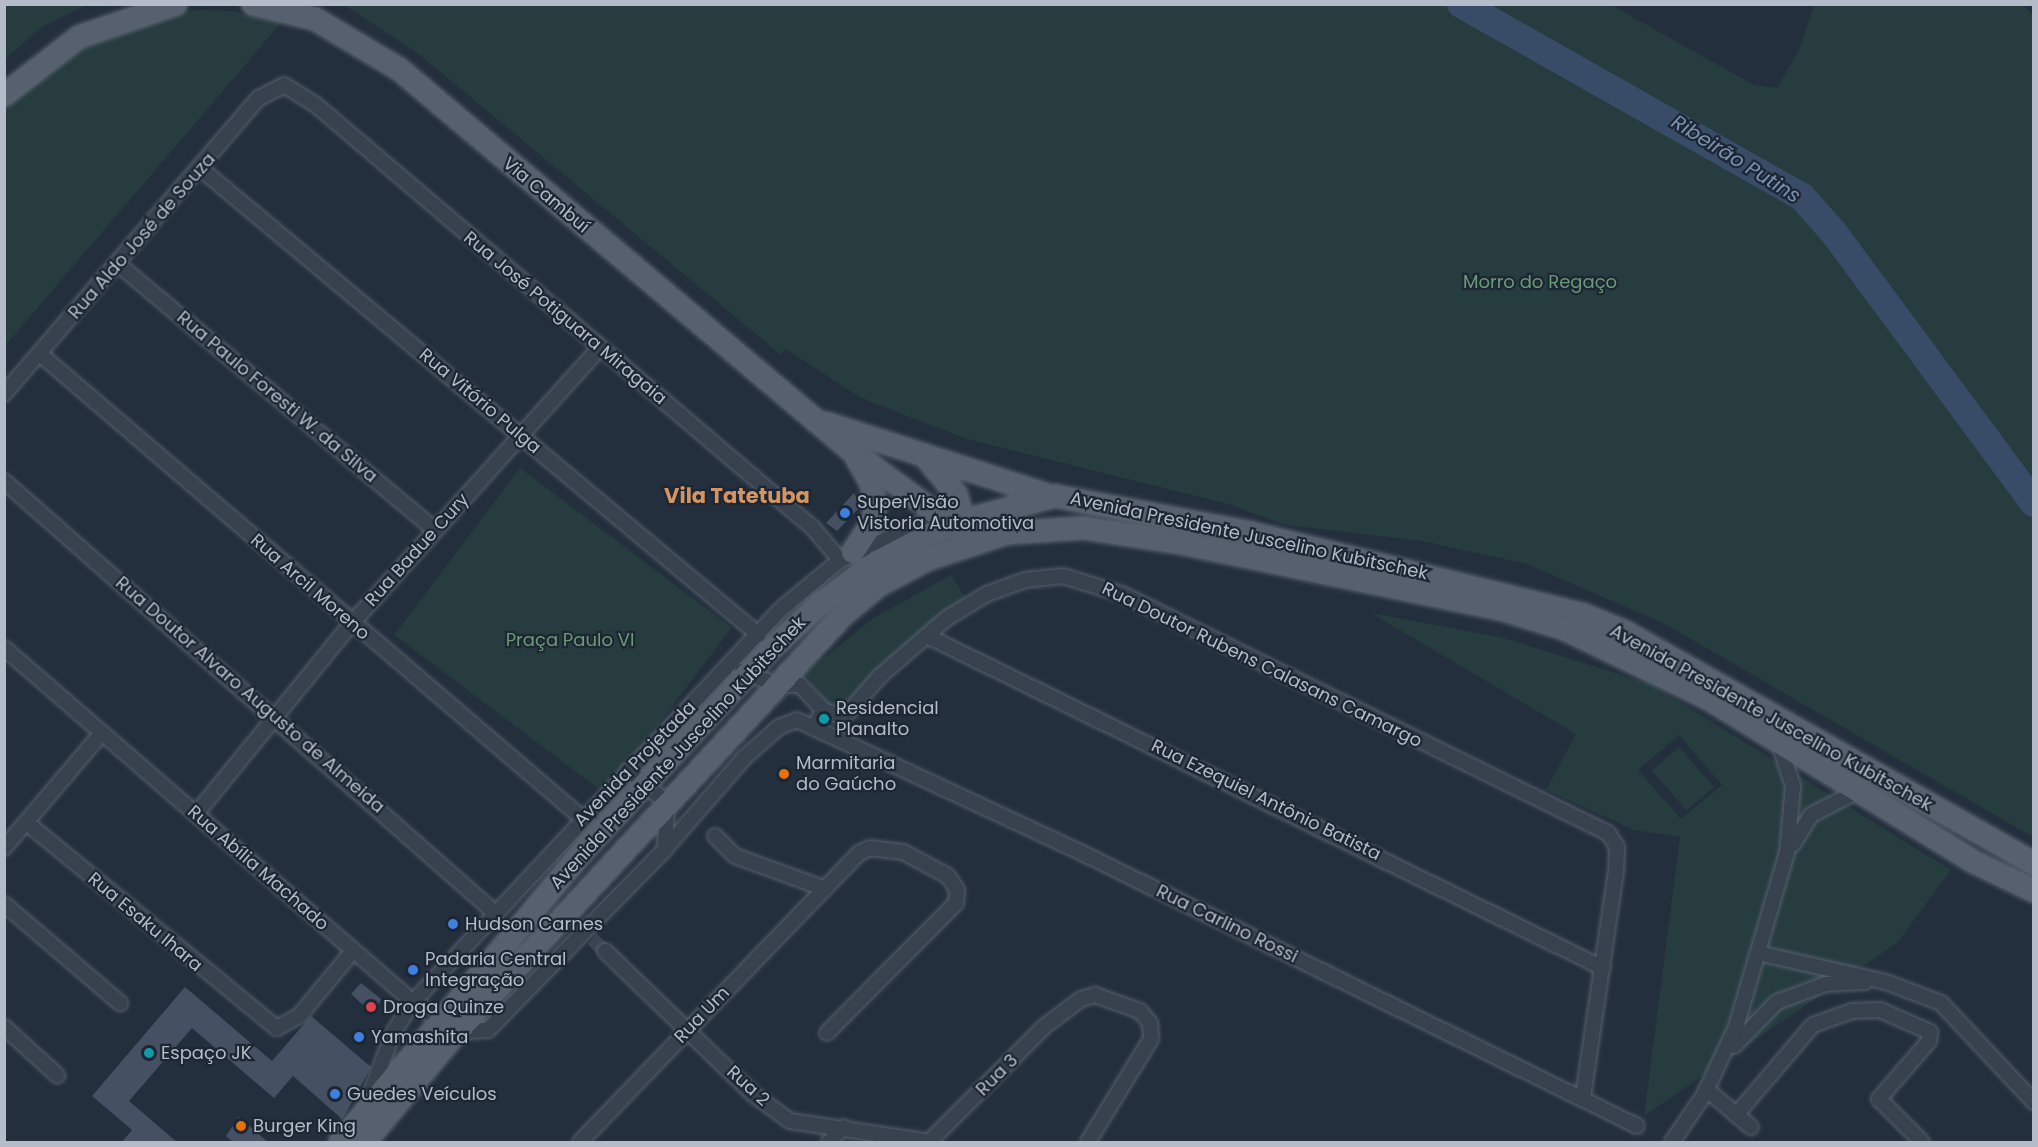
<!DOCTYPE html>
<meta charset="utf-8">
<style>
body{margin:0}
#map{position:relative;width:2038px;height:1147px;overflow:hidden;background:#242f3e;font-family:Poppins,sans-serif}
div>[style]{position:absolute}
.green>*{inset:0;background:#263c3f;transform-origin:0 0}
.river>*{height:28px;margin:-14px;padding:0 14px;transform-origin:14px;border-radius:14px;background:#394c67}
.building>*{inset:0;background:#455162}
.minor-tunnel>*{height:14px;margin-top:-7px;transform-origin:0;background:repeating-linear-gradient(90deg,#3a4453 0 14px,transparent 0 21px)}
.roads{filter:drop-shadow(0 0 2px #565f6c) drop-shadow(0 0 2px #565f6c)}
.minor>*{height:14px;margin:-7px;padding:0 7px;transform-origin:7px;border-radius:7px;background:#38414e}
.primary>*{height:22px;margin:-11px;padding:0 11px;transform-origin:11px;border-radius:11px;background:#56606e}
.dots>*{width:16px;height:16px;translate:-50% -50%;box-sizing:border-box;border:3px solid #1d2633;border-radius:50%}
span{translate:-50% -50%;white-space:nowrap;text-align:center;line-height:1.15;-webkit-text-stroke:4.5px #1d2633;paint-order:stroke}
.street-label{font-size:18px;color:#b4bcc9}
.park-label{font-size:18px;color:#6b9a76}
.poi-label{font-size:18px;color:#b4bcc9}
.left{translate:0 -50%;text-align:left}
.water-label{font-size:20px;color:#7c92b1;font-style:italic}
.quarter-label{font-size:21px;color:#d59563;font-weight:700}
.frame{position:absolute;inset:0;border:6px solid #b4bcc9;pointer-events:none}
</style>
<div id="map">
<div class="green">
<i style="clip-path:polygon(5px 4px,87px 4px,87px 5px,42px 27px,5px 59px)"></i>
<i style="clip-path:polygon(344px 5px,1611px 5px,1754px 85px,1777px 88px,1799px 50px,1814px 5px,2024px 5px,2034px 17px,2033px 837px,1665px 624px,1527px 564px,1422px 541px,1286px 525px,1228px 504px,967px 439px,861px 398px,786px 349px,781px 355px,419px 54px)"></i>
<i style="clip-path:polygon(187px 10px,233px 11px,281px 23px,5px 346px,5px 102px,81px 43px)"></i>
<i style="left:520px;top:468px;width:265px;height:209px;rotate:37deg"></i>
<i style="clip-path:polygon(951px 575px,969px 603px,849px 712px,823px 710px,826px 702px,805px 673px,872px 619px)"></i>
<i style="clip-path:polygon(evenodd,1371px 613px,1500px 637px,1651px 684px,1951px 870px,1897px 943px,1644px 1116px,1680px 837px,1634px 830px,1546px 790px,1576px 734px,1371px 613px,1679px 735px,1722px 785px,1681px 819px,1638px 770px,1679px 735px)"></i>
<i style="left:1679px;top:747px;width:53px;height:36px;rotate:49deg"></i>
</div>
<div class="river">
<i style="left:1461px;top:4px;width:392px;rotate:29.5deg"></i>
<i style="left:1802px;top:197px;width:48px;rotate:48.4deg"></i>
<i style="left:1834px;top:233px;width:336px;rotate:53.5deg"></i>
</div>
<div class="building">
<i style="clip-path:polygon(854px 493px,861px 506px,837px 531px,826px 523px)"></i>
<i style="clip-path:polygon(361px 983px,381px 999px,374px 1015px,351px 994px)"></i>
<i style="clip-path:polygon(185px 987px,272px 1061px,311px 1016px,371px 1067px,346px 1113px,342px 1119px,293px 1076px,274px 1098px,192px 1028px,129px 1101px,178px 1143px,121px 1143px,132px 1130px,92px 1096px)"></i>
<i style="clip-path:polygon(239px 1117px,269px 1143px,234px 1143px,226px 1136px)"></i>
</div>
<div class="minor-tunnel">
<i style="left:592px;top:939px;width:18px;rotate:43deg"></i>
</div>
<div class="roads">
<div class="minor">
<i style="left:200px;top:168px;width:728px;rotate:39.88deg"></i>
<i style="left:118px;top:264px;width:414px;rotate:40deg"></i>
<i style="left:40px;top:354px;width:713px;rotate:40.57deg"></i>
<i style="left:4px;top:394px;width:391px;rotate:-49.3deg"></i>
<i style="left:259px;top:98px;width:28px;rotate:-27deg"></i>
<i style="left:284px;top:85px;width:38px;rotate:32deg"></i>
<i style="left:316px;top:105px;width:653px;rotate:40.4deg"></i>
<i style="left:813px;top:528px;width:42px;rotate:49.8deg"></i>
<i style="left:4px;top:481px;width:653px;rotate:41.33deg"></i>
<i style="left:927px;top:636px;width:753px;rotate:26.16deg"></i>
<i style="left:4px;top:648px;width:541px;rotate:40.88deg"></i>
<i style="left:413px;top:1002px;width:53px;rotate:34.3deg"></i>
<i style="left:457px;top:1032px;width:31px;rotate:-4deg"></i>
<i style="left:488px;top:1030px;width:253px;rotate:-45.6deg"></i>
<i style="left:665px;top:849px;width:121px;rotate:-49deg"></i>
<i style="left:744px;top:758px;width:47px;rotate:-41.5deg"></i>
<i style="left:779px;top:727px;width:19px;rotate:-21deg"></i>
<i style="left:797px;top:720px;width:317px;rotate:25deg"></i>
<i style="left:1084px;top:854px;width:616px;rotate:26.19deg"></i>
<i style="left:742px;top:671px;width:38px;rotate:22deg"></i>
<i style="left:777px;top:685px;width:23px"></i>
<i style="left:800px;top:685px;width:34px;rotate:47deg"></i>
<i style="left:814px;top:728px;width:20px;rotate:-63deg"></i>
<i style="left:823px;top:710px;width:18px;rotate:19deg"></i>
<i style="left:840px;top:716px;width:10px;rotate:-24deg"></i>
<i style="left:849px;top:712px;width:46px;rotate:-49.4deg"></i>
<i style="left:879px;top:677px;width:90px;rotate:-40.9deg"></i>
<i style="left:947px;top:618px;width:47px;rotate:-31deg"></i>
<i style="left:987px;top:594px;width:40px;rotate:-20.2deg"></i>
<i style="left:1025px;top:580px;width:38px;rotate:-6deg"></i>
<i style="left:1063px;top:576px;width:62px;rotate:17deg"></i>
<i style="left:1122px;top:594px;width:542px;rotate:26.19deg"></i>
<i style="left:1608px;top:833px;width:17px;rotate:57deg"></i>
<i style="left:1617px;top:847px;width:24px;rotate:92deg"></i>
<i style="left:1616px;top:871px;width:228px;rotate:98.3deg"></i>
<i style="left:628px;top:770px;width:51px;rotate:40.2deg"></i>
<i style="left:667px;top:803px;width:46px;rotate:92.5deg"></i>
<i style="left:196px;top:814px;width:247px;rotate:-50.8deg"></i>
<i style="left:352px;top:623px;width:370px;rotate:-48deg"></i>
<i style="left:27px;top:823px;width:323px;rotate:39.4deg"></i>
<i style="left:277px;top:1028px;width:26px;rotate:-29deg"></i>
<i style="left:300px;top:1015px;width:83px;rotate:-50.4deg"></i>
<i style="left:715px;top:836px;width:28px;rotate:45deg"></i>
<i style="left:735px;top:856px;width:94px;rotate:20deg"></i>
<i style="left:1793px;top:844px;width:34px;rotate:-58deg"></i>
<i style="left:1811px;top:815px;width:55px;rotate:-27deg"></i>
<i style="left:4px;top:848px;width:150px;rotate:-49.6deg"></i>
<i style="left:4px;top:904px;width:153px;rotate:40.5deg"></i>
<i style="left:605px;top:951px;width:206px;rotate:44deg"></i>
<i style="left:753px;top:1094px;width:46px;rotate:36.1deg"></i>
<i style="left:790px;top:1121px;width:142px;rotate:8.5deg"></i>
<i style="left:1758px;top:953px;width:131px;rotate:12.8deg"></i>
<i style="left:1886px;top:982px;width:59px;rotate:20.9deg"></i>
<i style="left:1941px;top:1003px;width:136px;rotate:46.8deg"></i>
<i style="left:4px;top:1027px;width:72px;rotate:42.2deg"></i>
<i style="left:1734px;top:1046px;width:62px;rotate:-45.7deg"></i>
<i style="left:1777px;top:1002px;width:52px;rotate:-20.2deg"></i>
<i style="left:1826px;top:984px;width:39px;rotate:-3deg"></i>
<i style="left:1706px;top:1089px;width:59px;rotate:40.2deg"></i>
<i style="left:368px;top:1100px;width:72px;rotate:-69.5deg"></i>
<i style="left:393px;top:1033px;width:37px;rotate:-57deg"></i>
<i style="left:413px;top:1002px;width:537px;rotate:-46.89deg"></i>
<i style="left:780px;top:610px;width:78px;rotate:-39.8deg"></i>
<i style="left:840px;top:560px;width:111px;rotate:-23.8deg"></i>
<i style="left:1736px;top:1115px;width:118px;rotate:-49.5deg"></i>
<i style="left:1813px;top:1025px;width:41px;rotate:-19.7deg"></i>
<i style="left:1852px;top:1011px;width:28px;rotate:-2deg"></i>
<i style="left:1880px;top:1010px;width:55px;rotate:23.7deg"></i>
<i style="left:1930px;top:1032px;width:9px;rotate:96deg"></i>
<i style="left:1929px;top:1041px;width:77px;rotate:130.8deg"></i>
<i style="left:1879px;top:1099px;width:61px;rotate:45deg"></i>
<i style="left:580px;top:1142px;width:402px;rotate:-46deg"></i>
<i style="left:859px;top:853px;width:12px;rotate:-24deg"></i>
<i style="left:870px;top:848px;width:33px;rotate:7deg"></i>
<i style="left:903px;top:852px;width:51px;rotate:28.1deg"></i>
<i style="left:948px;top:876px;width:17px;rotate:57deg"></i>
<i style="left:957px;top:890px;width:13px;rotate:94deg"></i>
<i style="left:956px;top:903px;width:183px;rotate:134.8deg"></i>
<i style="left:829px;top:1142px;width:21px;rotate:-45deg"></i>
<i style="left:929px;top:1142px;width:164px;rotate:-45deg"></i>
<i style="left:1045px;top:1026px;width:45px;rotate:-36.9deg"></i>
<i style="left:1081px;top:999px;width:15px;rotate:-16deg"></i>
<i style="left:1095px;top:995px;width:48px;rotate:19.6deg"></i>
<i style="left:1140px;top:1011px;width:16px;rotate:50deg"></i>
<i style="left:1150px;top:1023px;width:16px;rotate:86deg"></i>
<i style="left:1151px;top:1039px;width:121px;rotate:121.5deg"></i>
<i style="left:1672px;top:1142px;width:57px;rotate:-55.8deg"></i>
<i style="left:1704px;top:1095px;width:75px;rotate:-64.8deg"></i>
<i style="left:1736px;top:1027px;width:181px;rotate:-73.7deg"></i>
<i style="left:1787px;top:853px;width:67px;rotate:-84.9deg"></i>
<i style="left:1793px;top:786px;width:44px;rotate:-108.4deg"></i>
</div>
<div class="primary">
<i style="left:253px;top:4px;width:64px;rotate:13.6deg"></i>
<i style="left:315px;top:19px;width:98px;rotate:30.8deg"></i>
<i style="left:399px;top:69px;width:594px;rotate:40.15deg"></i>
<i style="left:853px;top:452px;width:133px;rotate:36.4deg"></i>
<i style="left:4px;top:95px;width:95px;rotate:-37.7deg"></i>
<i style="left:79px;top:37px;width:102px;rotate:-18.8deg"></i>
<i style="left:825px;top:423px;width:230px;rotate:18deg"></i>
<i style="left:924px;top:455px;width:50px;rotate:50.6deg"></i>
<i style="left:956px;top:494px;width:25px;rotate:74deg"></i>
<i style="left:963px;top:518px;width:14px;rotate:107deg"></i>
<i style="left:853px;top:552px;width:37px;rotate:-57deg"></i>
<i style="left:873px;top:521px;width:17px;rotate:-83deg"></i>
<i style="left:875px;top:504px;width:21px;rotate:-101deg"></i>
<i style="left:871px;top:483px;width:28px;rotate:-120deg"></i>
<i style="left:340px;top:1142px;width:382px;rotate:-50.1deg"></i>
<i style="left:585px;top:849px;width:269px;rotate:-47.1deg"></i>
<i style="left:768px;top:652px;width:71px;rotate:-42.7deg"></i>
<i style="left:820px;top:604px;width:71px;rotate:-36.4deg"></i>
<i style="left:877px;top:562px;width:80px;rotate:-27.5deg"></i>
<i style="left:948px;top:525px;width:111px;rotate:-15.2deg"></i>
<i style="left:1055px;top:496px;width:198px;rotate:10.7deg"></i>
<i style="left:1250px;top:533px;width:344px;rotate:13.8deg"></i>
<i style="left:1584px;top:615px;width:44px;rotate:22.5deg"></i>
<i style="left:1625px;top:632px;width:470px;rotate:29.5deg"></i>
<i style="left:365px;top:1142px;width:143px;rotate:-50.1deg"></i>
<i style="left:457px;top:1032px;width:570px;rotate:-47.21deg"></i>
<i style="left:844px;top:614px;width:45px;rotate:-39.6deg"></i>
<i style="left:879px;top:585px;width:55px;rotate:-28deg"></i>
<i style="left:928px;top:559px;width:83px;rotate:-18.2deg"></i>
<i style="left:1007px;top:533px;width:76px;rotate:-3.8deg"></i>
<i style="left:1083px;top:528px;width:99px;rotate:8.7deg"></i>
<i style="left:1181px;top:543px;width:327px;rotate:11.7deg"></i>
<i style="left:1501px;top:609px;width:67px;rotate:17.4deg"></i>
<i style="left:1565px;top:629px;width:160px;rotate:25.9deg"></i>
<i style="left:1709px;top:699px;width:311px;rotate:31.6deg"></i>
<i style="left:1974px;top:862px;width:67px;rotate:25.8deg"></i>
</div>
</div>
<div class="dots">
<i style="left:845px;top:513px;background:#3f7fe0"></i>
<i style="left:824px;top:719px;background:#0f9aa8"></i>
<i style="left:784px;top:774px;background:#e8710a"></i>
<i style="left:453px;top:924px;background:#3f7fe0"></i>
<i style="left:413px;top:970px;background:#3f7fe0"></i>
<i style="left:371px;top:1007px;background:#e0444e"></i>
<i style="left:359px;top:1037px;background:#3f7fe0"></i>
<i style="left:149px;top:1053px;background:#0f9aa8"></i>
<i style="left:335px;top:1094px;background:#3f7fe0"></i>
<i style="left:241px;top:1126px;background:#e8710a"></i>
</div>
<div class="street-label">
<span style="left:546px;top:195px;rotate:40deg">Via Cambuí</span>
<span style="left:142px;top:236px;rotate:-49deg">Rua Aldo José de Souza</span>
<span style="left:565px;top:318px;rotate:40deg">Rua José Potiguara Miragaia</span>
<span style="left:277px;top:397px;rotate:40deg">Rua Paulo Foresti W. da Silva</span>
<span style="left:480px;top:401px;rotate:40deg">Rua Vitório Pulga</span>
<span style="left:1249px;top:536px;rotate:12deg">Avenida Presidente Juscelino Kubitschek</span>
<span style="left:417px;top:550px;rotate:-48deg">Rua Badue Cury</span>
<span style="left:310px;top:587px;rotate:41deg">Rua Arcil Moreno</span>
<span style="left:1262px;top:665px;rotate:26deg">Rua Doutor Rubens Calasans Camargo</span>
<span style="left:250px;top:695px;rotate:41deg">Rua Doutor Alvaro Augusto de Almeida</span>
<span style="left:1771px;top:718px;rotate:29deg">Avenida Presidente Juscelino Kubitschek</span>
<span style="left:678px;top:753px;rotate:-47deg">Avenida Presidente Juscelino Kubitschek</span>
<span style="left:635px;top:764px;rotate:-46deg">Avenida Projetada</span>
<span style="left:1266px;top:800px;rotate:26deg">Rua Ezequiel Antônio Batista</span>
<span style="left:258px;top:868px;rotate:41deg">Rua Abília Machado</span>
<span style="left:145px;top:922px;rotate:40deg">Rua Esaku Ihara</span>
<span style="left:1227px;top:924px;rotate:26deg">Rua Carlino Rossi</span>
<span style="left:702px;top:1015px;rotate:-46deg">Rua Um</span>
<span style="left:997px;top:1075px;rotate:-45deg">Rua 3</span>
<span style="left:748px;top:1086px;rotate:42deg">Rua 2</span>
</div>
<div class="park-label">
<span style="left:1540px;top:282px">Morro do Regaço</span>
<span style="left:570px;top:640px">Praça Paulo VI</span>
</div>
<div class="poi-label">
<span class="left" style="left:857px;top:513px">SuperVisão<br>Vistoria Automotiva</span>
<span class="left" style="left:836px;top:719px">Residencial<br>Planalto</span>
<span class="left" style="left:796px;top:774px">Marmitaria<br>do Gaúcho</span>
<span class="left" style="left:465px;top:924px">Hudson Carnes</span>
<span class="left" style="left:425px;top:970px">Padaria Central<br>Integração</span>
<span class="left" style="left:383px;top:1007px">Droga Quinze</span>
<span class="left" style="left:371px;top:1037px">Yamashita</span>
<span class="left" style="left:161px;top:1053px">Espaço JK</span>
<span class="left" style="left:347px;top:1094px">Guedes Veículos</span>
<span class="left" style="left:253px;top:1126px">Burger King</span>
</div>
<div class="water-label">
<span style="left:1736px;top:159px;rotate:32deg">Ribeirão Putins</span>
</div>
<div class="quarter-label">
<span style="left:737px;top:496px">Vila Tatetuba</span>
</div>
<div class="frame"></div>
</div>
